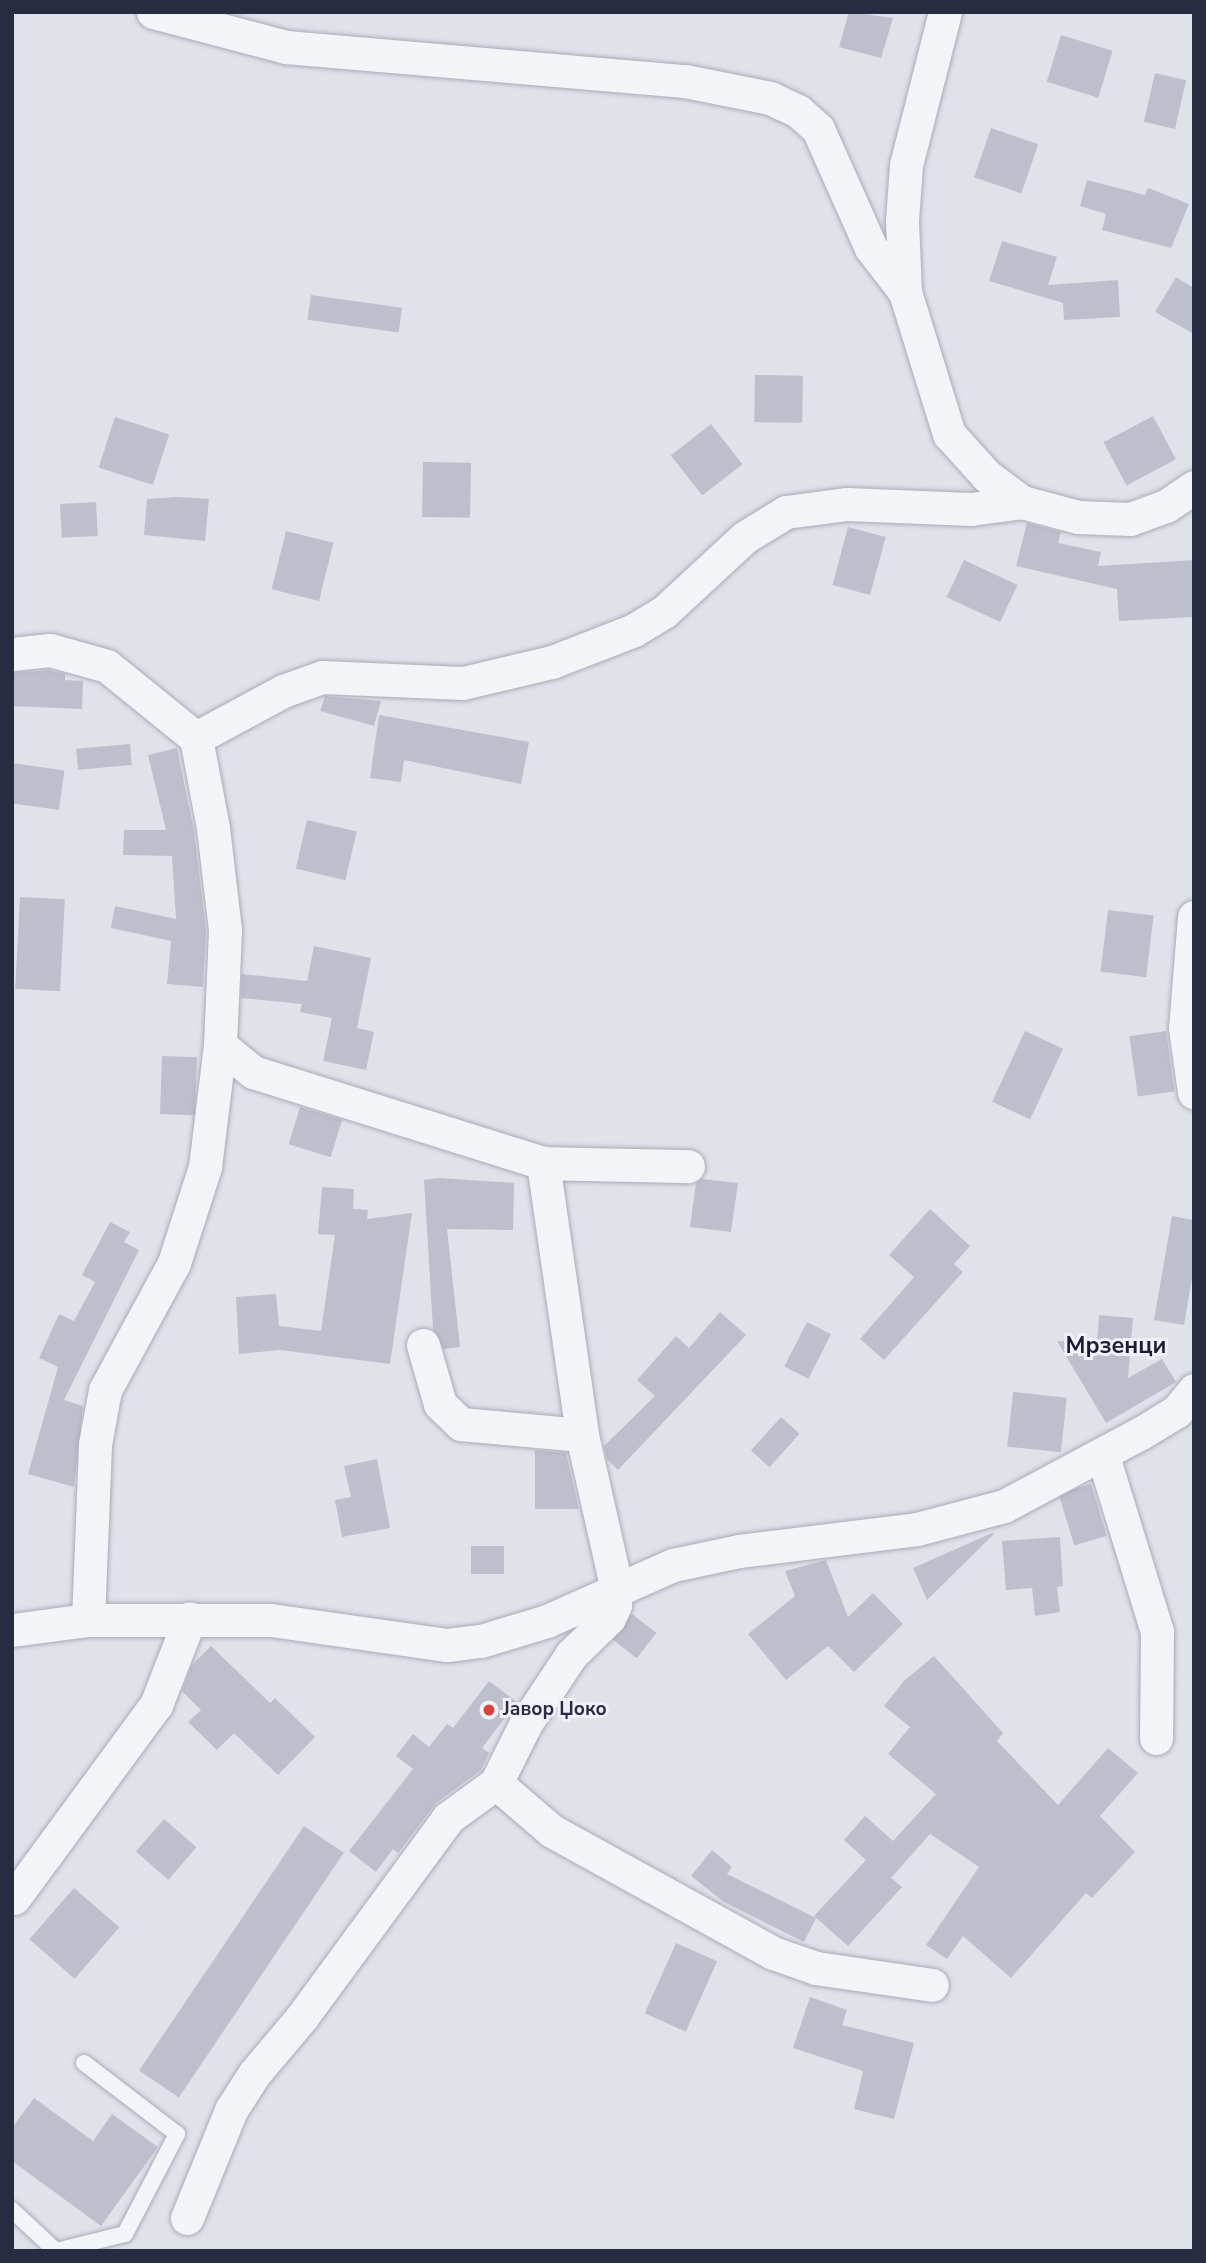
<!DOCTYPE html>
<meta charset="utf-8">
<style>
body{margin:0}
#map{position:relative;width:1206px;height:2263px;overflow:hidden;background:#e0e2ea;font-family:"Nunito Sans",sans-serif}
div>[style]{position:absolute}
.building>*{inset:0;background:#bdbfcd;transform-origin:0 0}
.roads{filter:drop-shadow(0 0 2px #a8abb8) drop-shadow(0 0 2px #a8abb8)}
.lane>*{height:16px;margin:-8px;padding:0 8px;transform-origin:8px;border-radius:8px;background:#f3f4f8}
.street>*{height:33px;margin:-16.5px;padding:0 16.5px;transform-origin:16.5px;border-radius:16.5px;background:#f3f4f8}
.dots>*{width:19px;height:19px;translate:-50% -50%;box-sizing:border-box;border:4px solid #eff1f7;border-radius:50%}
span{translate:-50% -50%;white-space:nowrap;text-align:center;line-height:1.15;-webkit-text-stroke:6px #eff1f7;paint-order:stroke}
.poi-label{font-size:19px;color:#272c42;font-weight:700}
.left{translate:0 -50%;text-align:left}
.quarter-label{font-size:23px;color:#1a1d33;font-weight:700}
.frame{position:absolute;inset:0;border:14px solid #272c42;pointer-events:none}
</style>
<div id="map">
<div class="building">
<i style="clip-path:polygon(849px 12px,893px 18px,881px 58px,839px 47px)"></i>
<i style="left:1061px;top:35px;width:54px;height:49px;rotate:17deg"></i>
<i style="left:1155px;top:73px;width:32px;height:50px;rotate:13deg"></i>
<i style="left:991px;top:128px;width:50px;height:52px;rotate:19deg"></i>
<i style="clip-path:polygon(1087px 180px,1145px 195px,1148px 188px,1189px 204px,1171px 248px,1102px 230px,1106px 214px,1080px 206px)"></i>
<i style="clip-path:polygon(1002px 241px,1057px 257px,1048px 285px,1118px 280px,1120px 317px,1064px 320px,1063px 303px,989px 281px)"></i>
<i style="clip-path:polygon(1176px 277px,1194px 288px,1194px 334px,1155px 312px)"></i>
<i style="left:311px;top:295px;width:92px;height:25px;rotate:8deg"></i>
<i style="left:755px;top:375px;width:48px;height:47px;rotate:1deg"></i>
<i style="left:1153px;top:416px;width:49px;height:56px;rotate:62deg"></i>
<i style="left:115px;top:417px;width:57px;height:53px;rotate:18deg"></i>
<i style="left:711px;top:424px;width:51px;height:51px;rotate:52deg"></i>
<i style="left:423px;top:462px;width:48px;height:55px;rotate:1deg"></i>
<i style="clip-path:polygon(176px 497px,209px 499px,205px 541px,144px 535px,147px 499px)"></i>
<i style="left:96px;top:502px;width:34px;height:36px;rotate:87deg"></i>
<i style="clip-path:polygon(1027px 523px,1061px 532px,1058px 543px,1101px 552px,1098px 566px,1194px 560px,1194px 617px,1119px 621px,1117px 589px,1016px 566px)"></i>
<i style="left:848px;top:527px;width:39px;height:60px;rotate:15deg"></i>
<i style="left:286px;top:531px;width:49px;height:60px;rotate:14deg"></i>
<i style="left:964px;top:560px;width:59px;height:41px;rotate:25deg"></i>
<i style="clip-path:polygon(48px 670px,65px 674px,65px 680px,83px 681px,82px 709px,12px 706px,12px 673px)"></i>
<i style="clip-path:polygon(325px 696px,381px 701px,374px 726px,320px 711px)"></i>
<i style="clip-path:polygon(379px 715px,529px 742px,521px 784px,404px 760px,401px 782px,370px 778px)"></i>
<i style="left:130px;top:744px;width:21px;height:54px;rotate:85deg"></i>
<i style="clip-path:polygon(177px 748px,194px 831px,206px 931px,203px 987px,167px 984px,171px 941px,111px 928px,115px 906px,176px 919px,172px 856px,123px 855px,124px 830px,166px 830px,148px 755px)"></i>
<i style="left:12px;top:763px;width:53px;height:40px;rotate:8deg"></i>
<i style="left:307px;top:820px;width:51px;height:50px;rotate:13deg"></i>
<i style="left:20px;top:897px;width:45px;height:92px;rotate:3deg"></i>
<i style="left:1108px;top:910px;width:46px;height:62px;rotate:7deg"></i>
<i style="clip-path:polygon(314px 946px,371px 958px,357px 1028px,374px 1032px,366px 1070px,323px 1061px,332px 1018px,300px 1012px,302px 1004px,241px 998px,242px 974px,307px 981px)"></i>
<i style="left:1025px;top:1031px;width:42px;height:78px;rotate:25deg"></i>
<i style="left:1166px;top:1031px;width:61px;height:37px;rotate:82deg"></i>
<i style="left:162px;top:1056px;width:35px;height:58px;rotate:2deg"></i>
<i style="left:300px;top:1107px;width:44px;height:39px;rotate:17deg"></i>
<i style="clip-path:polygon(440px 1178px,514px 1183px,513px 1230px,447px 1229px,460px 1347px,444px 1349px,433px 1329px,424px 1180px)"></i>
<i style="clip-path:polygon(702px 1179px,738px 1183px,731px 1232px,690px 1227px,696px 1183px)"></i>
<i style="clip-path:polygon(322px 1187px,354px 1189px,353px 1209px,368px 1210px,367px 1219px,412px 1213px,390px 1364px,280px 1350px,239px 1354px,236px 1297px,276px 1294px,279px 1326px,321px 1331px,335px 1235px,318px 1234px)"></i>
<i style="clip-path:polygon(930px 1209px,970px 1246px,954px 1264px,963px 1272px,884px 1360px,860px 1339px,914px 1277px,889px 1255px)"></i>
<i style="clip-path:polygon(1172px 1216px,1194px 1220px,1194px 1266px,1184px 1325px,1154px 1320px)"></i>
<i style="clip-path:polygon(110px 1222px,130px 1232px,124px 1242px,139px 1250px,64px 1400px,83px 1406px,74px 1487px,28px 1474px,58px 1367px,39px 1358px,59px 1314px,74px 1321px,95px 1282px,82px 1275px)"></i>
<i style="clip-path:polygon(720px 1312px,746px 1335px,618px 1470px,607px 1459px,604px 1446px,655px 1396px,637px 1380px,676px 1336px,689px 1348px)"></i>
<i style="clip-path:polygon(1099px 1315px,1133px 1318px,1128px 1378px,1162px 1359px,1176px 1382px,1106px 1423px,1057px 1341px,1097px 1343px)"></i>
<i style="left:807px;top:1322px;width:27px;height:50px;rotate:27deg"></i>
<i style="left:1013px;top:1392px;width:54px;height:55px;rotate:6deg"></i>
<i style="left:781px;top:1417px;width:25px;height:45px;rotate:42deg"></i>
<i style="clip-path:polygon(535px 1450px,566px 1453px,579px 1509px,535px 1509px)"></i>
<i style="clip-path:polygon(377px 1459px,390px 1528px,342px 1537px,335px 1500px,351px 1497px,344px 1466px)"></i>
<i style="left:1091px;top:1484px;width:54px;height:34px;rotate:73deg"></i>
<i style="clip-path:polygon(992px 1533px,994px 1534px,927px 1600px,913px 1568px)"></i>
<i style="clip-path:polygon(1060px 1537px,1063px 1586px,1057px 1587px,1060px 1612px,1035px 1616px,1032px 1588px,1006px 1590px,1002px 1541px)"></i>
<i style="left:471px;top:1546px;width:33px;height:28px"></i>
<i style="clip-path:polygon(826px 1560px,848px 1617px,873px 1593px,903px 1624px,854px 1672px,828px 1646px,786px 1680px,748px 1634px,795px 1596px,785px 1571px)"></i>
<i style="left:632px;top:1614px;width:31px;height:32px;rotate:38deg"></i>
<i style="clip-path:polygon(211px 1646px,270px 1703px,275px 1698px,315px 1737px,278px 1775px,234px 1733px,217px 1750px,188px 1722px,201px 1710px,182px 1691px,192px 1665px)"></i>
<i style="clip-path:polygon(934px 1656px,1003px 1733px,997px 1741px,1058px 1805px,1108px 1748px,1138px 1773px,1100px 1816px,1135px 1852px,1092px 1898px,1086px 1893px,1011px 1978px,963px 1936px,947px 1959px,926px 1945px,979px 1867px,930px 1834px,891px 1878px,902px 1887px,848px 1946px,814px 1916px,866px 1860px,844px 1840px,865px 1816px,893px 1841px,936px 1794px,888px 1754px,910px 1727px,884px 1706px,904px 1681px)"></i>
<i style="clip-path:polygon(489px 1681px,517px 1702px,482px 1748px,489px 1753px,481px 1770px,436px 1803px,398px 1853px,393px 1849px,376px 1872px,349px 1851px,413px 1769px,396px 1756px,413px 1734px,429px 1747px,447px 1724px,453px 1728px)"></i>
<i style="left:164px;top:1819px;width:43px;height:43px;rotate:41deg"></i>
<i style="left:304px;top:1826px;width:48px;height:295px;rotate:34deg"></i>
<i style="clip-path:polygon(712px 1850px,732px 1867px,727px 1874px,816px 1918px,804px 1942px,724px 1902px,691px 1876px)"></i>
<i style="left:74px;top:1888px;width:60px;height:68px;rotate:41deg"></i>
<i style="left:676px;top:1943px;width:45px;height:77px;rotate:24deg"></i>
<i style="clip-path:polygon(810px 1997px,847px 2010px,842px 2025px,914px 2043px,894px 2119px,854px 2109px,863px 2071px,793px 2048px)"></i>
<i style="clip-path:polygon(34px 2098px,93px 2141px,112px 2114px,158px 2147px,101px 2226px,12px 2161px,12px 2128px)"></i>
</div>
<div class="roads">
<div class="lane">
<i style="left:12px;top:2210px;width:60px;rotate:43deg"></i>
<i style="left:56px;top:2251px;width:71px;rotate:-13.8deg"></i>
<i style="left:125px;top:2234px;width:113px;rotate:-62.5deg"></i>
<i style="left:177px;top:2134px;width:117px;rotate:-142.6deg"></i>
</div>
<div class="street">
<i style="left:153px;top:12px;width:138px;rotate:14.7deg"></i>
<i style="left:286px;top:47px;width:400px;rotate:4.9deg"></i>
<i style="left:685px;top:81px;width:87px;rotate:11.3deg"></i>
<i style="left:770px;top:98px;width:31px;rotate:25deg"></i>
<i style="left:798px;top:111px;width:27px;rotate:42deg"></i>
<i style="left:818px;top:129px;width:130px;rotate:66deg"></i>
<i style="left:871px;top:248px;width:56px;rotate:52.3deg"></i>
<i style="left:945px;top:12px;width:158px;rotate:104.3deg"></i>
<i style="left:906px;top:165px;width:56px;rotate:94.1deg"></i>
<i style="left:902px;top:221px;width:71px;rotate:87.6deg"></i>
<i style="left:905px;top:292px;width:149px;rotate:72.8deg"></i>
<i style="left:949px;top:434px;width:57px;rotate:47.9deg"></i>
<i style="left:987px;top:476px;width:44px;rotate:36.6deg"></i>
<i style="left:12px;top:654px;width:38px;rotate:-6deg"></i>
<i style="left:50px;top:650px;width:59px;rotate:15.7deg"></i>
<i style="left:107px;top:666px;width:114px;rotate:39deg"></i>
<i style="left:1194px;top:917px;width:111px;rotate:94.6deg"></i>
<i style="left:1185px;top:1028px;width:65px;rotate:82deg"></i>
<i style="left:220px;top:1045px;width:43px;rotate:39.3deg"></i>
<i style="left:253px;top:1072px;width:304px;rotate:17.4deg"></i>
<i style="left:543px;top:1163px;width:145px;rotate:1.2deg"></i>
<i style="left:543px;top:1163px;width:275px;rotate:81.8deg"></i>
<i style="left:582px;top:1435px;width:155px;rotate:77.3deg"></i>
<i style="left:616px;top:1586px;width:19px;rotate:93deg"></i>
<i style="left:615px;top:1605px;width:14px;rotate:115deg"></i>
<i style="left:609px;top:1618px;width:53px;rotate:135.8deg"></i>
<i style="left:571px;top:1655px;width:82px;rotate:123.5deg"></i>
<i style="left:526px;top:1723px;width:67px;rotate:116.6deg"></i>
<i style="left:496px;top:1783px;width:74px;rotate:40.6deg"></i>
<i style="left:552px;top:1831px;width:252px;rotate:28.9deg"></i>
<i style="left:773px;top:1953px;width:46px;rotate:19.2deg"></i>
<i style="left:816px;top:1968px;width:117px;rotate:8.3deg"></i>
<i style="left:423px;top:1345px;width:61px;rotate:73.9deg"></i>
<i style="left:440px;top:1404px;width:29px;rotate:44deg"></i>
<i style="left:461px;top:1424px;width:121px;rotate:5.2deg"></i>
<i style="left:1103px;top:1456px;width:183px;rotate:72.9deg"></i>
<i style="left:1157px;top:1631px;width:107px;rotate:90.5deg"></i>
<i style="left:88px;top:1620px;width:176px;rotate:-87.7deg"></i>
<i style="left:95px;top:1444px;width:55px;rotate:-79.5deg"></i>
<i style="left:105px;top:1390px;width:145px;rotate:-61.5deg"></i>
<i style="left:174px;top:1263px;width:101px;rotate:-72.1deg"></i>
<i style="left:205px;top:1167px;width:123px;rotate:-83deg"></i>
<i style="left:220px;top:1045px;width:115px;rotate:-87.5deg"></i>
<i style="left:225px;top:930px;width:103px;rotate:-96.7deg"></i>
<i style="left:213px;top:828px;width:92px;rotate:-100.7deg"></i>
<i style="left:196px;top:738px;width:99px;rotate:-28.4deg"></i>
<i style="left:283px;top:691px;width:41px;rotate:-19.7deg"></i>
<i style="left:322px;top:677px;width:141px;rotate:2.4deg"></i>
<i style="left:463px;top:683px;width:91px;rotate:-13.3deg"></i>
<i style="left:552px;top:662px;width:88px;rotate:-21.3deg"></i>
<i style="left:634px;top:630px;width:35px;rotate:-31deg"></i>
<i style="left:664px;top:612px;width:110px;rotate:-42.8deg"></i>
<i style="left:745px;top:537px;width:48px;rotate:-31.4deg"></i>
<i style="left:786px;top:512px;width:62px;rotate:-7.5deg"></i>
<i style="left:847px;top:504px;width:124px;rotate:2.3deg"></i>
<i style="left:971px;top:509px;width:51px;rotate:-7.8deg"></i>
<i style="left:1022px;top:502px;width:58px;rotate:15deg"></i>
<i style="left:1078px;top:517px;width:52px;rotate:2.2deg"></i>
<i style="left:1130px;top:519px;width:38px;rotate:-20deg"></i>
<i style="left:1166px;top:506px;width:34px;rotate:-34deg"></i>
<i style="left:12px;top:1630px;width:77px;rotate:-7.5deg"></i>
<i style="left:88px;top:1620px;width:183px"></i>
<i style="left:271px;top:1620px;width:178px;rotate:8.1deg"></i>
<i style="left:447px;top:1645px;width:34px;rotate:-7deg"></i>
<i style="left:481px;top:1641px;width:69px;rotate:-16.9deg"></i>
<i style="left:547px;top:1621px;width:138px;rotate:-24deg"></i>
<i style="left:673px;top:1565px;width:67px;rotate:-12deg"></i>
<i style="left:739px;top:1551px;width:179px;rotate:-7deg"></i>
<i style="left:917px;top:1529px;width:90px;rotate:-14.8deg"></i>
<i style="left:1004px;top:1506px;width:155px;rotate:-28.1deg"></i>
<i style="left:1141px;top:1433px;width:42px;rotate:-31.4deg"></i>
<i style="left:1177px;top:1411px;width:27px;rotate:-51deg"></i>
<i style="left:14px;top:1898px;width:240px;rotate:-53.7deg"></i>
<i style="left:156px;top:1705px;width:93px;rotate:-68.7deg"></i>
<i style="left:187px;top:2218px;width:117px;rotate:-67.8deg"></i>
<i style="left:231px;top:2110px;width:43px;rotate:-57.4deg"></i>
<i style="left:254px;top:2074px;width:75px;rotate:-49.9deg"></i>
<i style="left:302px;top:2017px;width:247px;rotate:-53.7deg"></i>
<i style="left:448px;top:1818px;width:59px;rotate:-36.1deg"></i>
</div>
</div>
<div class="dots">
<i style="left:489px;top:1710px;background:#d7443d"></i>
</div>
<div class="poi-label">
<span class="left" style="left:503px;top:1710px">Јавор Џоко</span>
</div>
<div class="quarter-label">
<span style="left:1116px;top:1346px">Мрзенци</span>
</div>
<div class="frame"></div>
</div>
